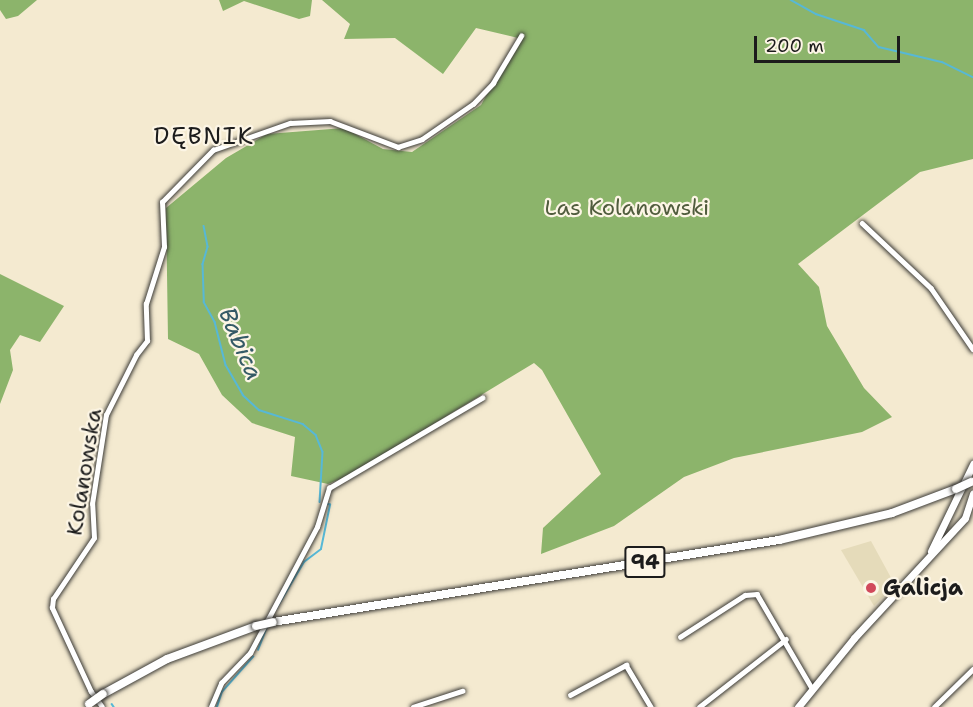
<!DOCTYPE html>
<meta charset="utf-8">
<style>
body{margin:0}
#map{position:relative;width:973px;height:707px;overflow:hidden;background:#f4ead0;font-family:"Shantell Sans",sans-serif}
div>[style]{position:absolute}
.built>*{inset:0;background:#e5dbba}
.forest>*{inset:0;background:#8cb46b}
.stream>*{height:1.5px;margin:-0.75px;padding:0 0.75px;transform-origin:0.75px;border-radius:0.75px;background:#57b8d6}
.roads{filter:drop-shadow(0 0 2px #3c3b37) drop-shadow(0 0 2px #3c3b37)}
.street>*{height:4.5px;margin:-2.25px;padding:0 2.25px;transform-origin:2.25px;border-radius:2.25px;background:#fff}
.secondary>*{height:7px;margin:-3.5px;padding:0 3.5px;transform-origin:3.5px;border-radius:3.5px;background:#fff}
.primary>*{height:8px;margin:-4px;padding:0 4px;transform-origin:4px;border-radius:4px;background:#fff}
.bridges{filter:drop-shadow(0 0 2px #3c3b37) drop-shadow(0 0 2px #3c3b37)}
.primary-bridge>*{height:8px;margin:-4px;padding:0 4px;transform-origin:4px;border-radius:4px;background:#fff}
.dots>*{width:16px;height:16px;translate:-50% -50%;box-sizing:border-box;border:3px solid #fcf5e5;border-radius:50%}
span{translate:-50% -50%;white-space:nowrap;text-align:center;line-height:1.15;-webkit-text-stroke:4.5px #fcf5e5;paint-order:stroke}
.shield-label span{padding:2px 4px;background:#fcf5e5;border:2px solid;border-radius:4px;-webkit-text-stroke-width:0}
.shield-label{font-size:21px;color:#1c1c1c;font-weight:700}
.park-label{font-size:22px;color:#505c3d}
.street-label{font-size:22px;color:#1c1c1c}
.poi-label{font-size:22px;color:#1c1c1c;font-weight:700}
.left{translate:0 -50%;text-align:left}
.neighbourhood-label{font-size:24px;color:#1c1c1c;letter-spacing:1.5px}
.water-label{font-size:24px;color:#345a66;font-style:italic}
.scale{position:absolute;left:754px;top:36px;width:146px;height:27px;box-sizing:border-box;border:3px solid #1c1c1c;border-top:0;padding-left:8px;font-size:18px;line-height:21px;white-space:nowrap;color:#1c1c1c;-webkit-text-stroke:4px #fcf5e5;paint-order:stroke}
</style>
<div id="map">
<div class="built">
<i style="clip-path:polygon(871px 541px,895px 585px,874px 606px,841px 550px)"></i>
</div>
<div class="forest">
<i style="clip-path:polygon(0 0,37px 0,18px 16px,6px 19px,0 10px)"></i>
<i style="clip-path:polygon(219px 0,312px 0,310px 16px,299px 19px,244px 1px,223px 11px)"></i>
<i style="clip-path:polygon(322px 0,973px 0,973px 159px,920px 172px,798px 264px,819px 287px,827px 326px,864px 388px,892px 417px,862px 432px,734px 458px,684px 477px,614px 526px,541px 554px,543px 528px,601px 474px,542px 370px,534px 363px,348px 476px,328px 484px,291px 476px,295px 437px,252px 423px,222px 395px,199px 354px,168px 339px,166px 208px,226px 158px,267px 134px,344px 128px,383px 149px,412px 152px,481px 105px,518px 38px,476px 28px,443px 74px,395px 38px,344px 39px,350px 24px)"></i>
<i style="clip-path:polygon(0 274px,64px 306px,40px 342px,20px 335px,10px 350px,13px 370px,0 404px)"></i>
</div>
<div class="stream">
<i style="left:791px;top:0;width:29px;rotate:29deg"></i>
<i style="left:816px;top:14px;width:51px;rotate:18.4deg"></i>
<i style="left:864px;top:30px;width:23px;rotate:49deg"></i>
<i style="left:879px;top:47px;width:65px;rotate:13.4deg"></i>
<i style="left:942px;top:62px;width:34px;rotate:26deg"></i>
<i style="left:204px;top:226px;width:21px;rotate:79deg"></i>
<i style="left:208px;top:247px;width:18px;rotate:106deg"></i>
<i style="left:203px;top:264px;width:38px;rotate:88deg"></i>
<i style="left:204px;top:302px;width:23px;rotate:61deg"></i>
<i style="left:215px;top:322px;width:44px;rotate:75.7deg"></i>
<i style="left:226px;top:365px;width:34px;rotate:60deg"></i>
<i style="left:243px;top:395px;width:22px;rotate:43deg"></i>
<i style="left:259px;top:410px;width:46px;rotate:17.7deg"></i>
<i style="left:303px;top:424px;width:17px;rotate:40deg"></i>
<i style="left:316px;top:435px;width:18px;rotate:68deg"></i>
<i style="left:323px;top:452px;width:50px;rotate:93.4deg"></i>
<i style="left:276px;top:609px;width:55px;rotate:-59.2deg"></i>
<i style="left:304px;top:562px;width:21px;rotate:-37deg"></i>
<i style="left:321px;top:549px;width:45px;rotate:-78.4deg"></i>
<i style="left:330px;top:505px;width:3px;rotate:-162deg"></i>
<i style="left:258px;top:650px;width:25px;rotate:-69deg"></i>
<i style="left:112px;top:704px;width:4px;rotate:56deg"></i>
<i style="left:217px;top:707px;width:16px;rotate:-72deg"></i>
<i style="left:222px;top:692px;width:47px;rotate:-48.5deg"></i>
</div>
<div class="roads">
<div class="street">
<i style="left:862px;top:223px;width:95px;rotate:43.3deg"></i>
<i style="left:931px;top:288px;width:74px;rotate:55.5deg"></i>
<i style="left:680px;top:637px;width:77px;rotate:-32.9deg"></i>
<i style="left:745px;top:595px;width:12px;rotate:-5deg"></i>
<i style="left:757px;top:594px;width:109px;rotate:59.7deg"></i>
<i style="left:570px;top:695px;width:64px;rotate:-28.2deg"></i>
<i style="left:626px;top:665px;width:49px;rotate:59.2deg"></i>
<i style="left:102px;top:707px;width:19px;rotate:-126deg"></i>
<i style="left:91px;top:692px;width:93px;rotate:-114.9deg"></i>
<i style="left:52px;top:608px;width:9px;rotate:-84deg"></i>
<i style="left:53px;top:599px;width:73px;rotate:-56.1deg"></i>
<i style="left:94px;top:538px;width:34px;rotate:-93deg"></i>
<i style="left:92px;top:504px;width:90px;rotate:-81.1deg"></i>
<i style="left:106px;top:415px;width:67px;rotate:-63.4deg"></i>
<i style="left:136px;top:355px;width:18px;rotate:-52deg"></i>
<i style="left:147px;top:341px;width:37px;rotate:-92deg"></i>
<i style="left:146px;top:304px;width:60px;rotate:-72.5deg"></i>
<i style="left:164px;top:247px;width:45px;rotate:-92.5deg"></i>
<i style="left:162px;top:202px;width:73px;rotate:-45.6deg"></i>
<i style="left:213px;top:150px;width:82px;rotate:-19.3deg"></i>
<i style="left:290px;top:123px;width:40px;rotate:-2.9deg"></i>
<i style="left:330px;top:121px;width:73px;rotate:20.9deg"></i>
<i style="left:398px;top:147px;width:25px;rotate:-18deg"></i>
<i style="left:422px;top:139px;width:62px;rotate:-34.5deg"></i>
<i style="left:473px;top:104px;width:29px;rotate:-46deg"></i>
<i style="left:493px;top:83px;width:55px;rotate:-59.2deg"></i>
<i style="left:211px;top:707px;width:26px;rotate:-67deg"></i>
<i style="left:221px;top:683px;width:42px;rotate:-46deg"></i>
<i style="left:250px;top:653px;width:143px;rotate:-62deg"></i>
<i style="left:317px;top:527px;width:41px;rotate:-72.9deg"></i>
<i style="left:329px;top:488px;width:178px;rotate:-30.5deg"></i>
<i style="left:413px;top:707px;width:52px;rotate:-18.1deg"></i>
<i style="left:699px;top:707px;width:110px;rotate:-38deg"></i>
<i style="left:934px;top:707px;width:54px;rotate:-44.3deg"></i>
</div>
<div class="secondary">
<i style="left:931px;top:551px;width:97px;rotate:-64.2deg"></i>
<i style="left:798px;top:707px;width:89px;rotate:-50.9deg"></i>
<i style="left:854px;top:638px;width:163px;rotate:-47.2deg"></i>
<i style="left:965px;top:518px;width:26px;rotate:-72deg"></i>
</div>
<div class="primary">
<i style="left:273px;top:622px;width:513px;rotate:-9.21deg"></i>
<i style="left:779px;top:540px;width:116px;rotate:-13.4deg"></i>
<i style="left:892px;top:513px;width:68px;rotate:-20.6deg"></i>
<i style="left:103px;top:694px;width:73px;rotate:-28.7deg"></i>
<i style="left:167px;top:659px;width:95px;rotate:-20.3deg"></i>
</div>
</div>
<div class="bridges">
<div class="primary-bridge">
<i style="left:956px;top:489px;width:17px;rotate:-25deg"></i>
<i style="left:256px;top:626px;width:17px;rotate:-13deg"></i>
<i style="left:89px;top:704px;width:17px;rotate:-36deg"></i>
</div>
</div>
<div class="dots">
<i style="left:871px;top:588px;background:#d1495b"></i>
</div>
<div class="shield-label">
<span style="left:645px;top:562px">94</span>
</div>
<div class="park-label">
<span style="left:627px;top:208px">Las Kolanowski</span>
</div>
<div class="street-label">
<span style="left:84px;top:472px;rotate:-81deg">Kolanowska</span>
</div>
<div class="poi-label">
<span class="left" style="left:883px;top:588px">Galicja</span>
</div>
<div class="neighbourhood-label">
<span style="left:204px;top:137px">DĘBNIK</span>
</div>
<div class="water-label">
<span style="left:240px;top:344px;rotate:67deg">Babica</span>
</div>
<div class="scale">200 m</div>
</div>
